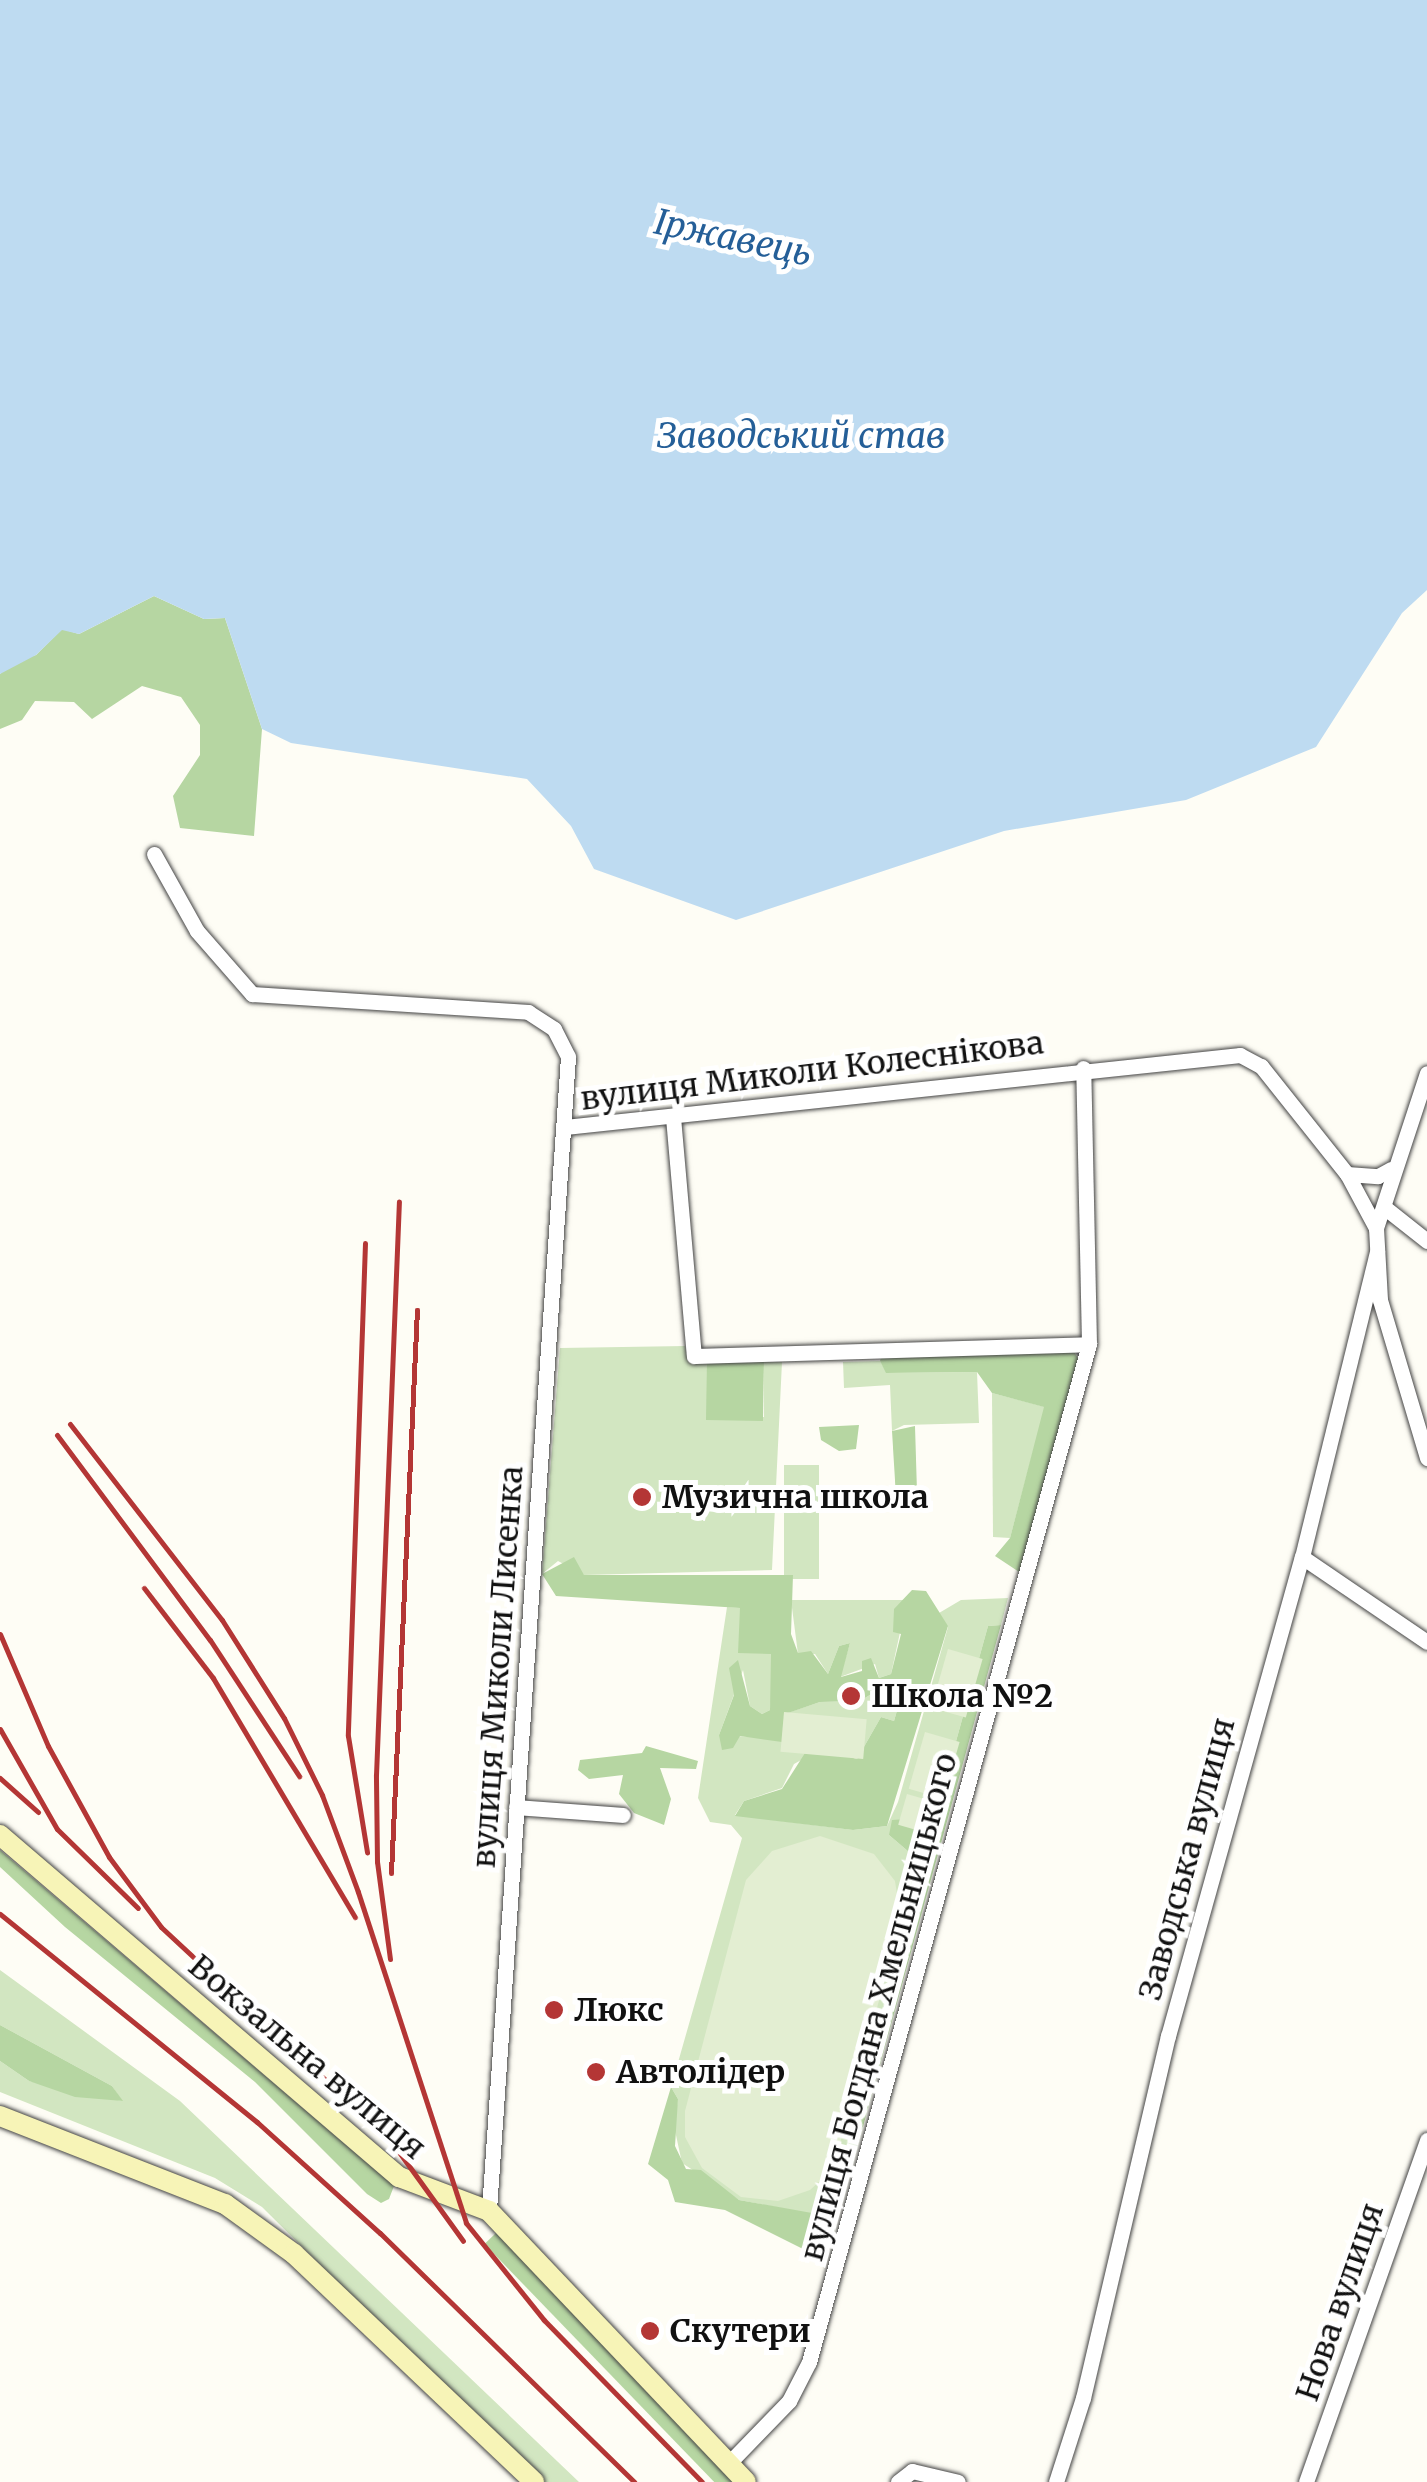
<!DOCTYPE html>
<meta charset="utf-8">
<style>
body{margin:0}
#map{position:relative;width:1427px;height:2482px;overflow:hidden;background:#fefdf5;font-family:Merriweather,serif}
div>[style]{position:absolute}
.green>*{inset:0;background:#d2e6c1;transform-origin:0 0}
.forest>*{inset:0;background:#b6d6a2;transform-origin:0 0}
.pitch>*{inset:0;background:#e3eed2;transform-origin:0 0}
.water>*{inset:0;background:#bedbf1}
.roads{filter:drop-shadow(0 0 2px #444) drop-shadow(0 0 2px #444)}
.street>*{height:15px;margin:-7.5px;padding:0 7.5px;transform-origin:7.5px;border-radius:7.5px;background:#fff}
.secondary>*{height:20px;margin:-10px;padding:0 10px;transform-origin:10px;border-radius:10px;background:#f7f4b7}
.rail>*{height:5px;margin:-2.5px;padding:0 2.5px;transform-origin:2.5px;border-radius:2.5px;background:#b43635}
.dots>*{width:28px;height:28px;translate:-50% -50%;box-sizing:border-box;border:5px solid #fff;border-radius:50%}
span{translate:-50% -50%;white-space:nowrap;text-align:center;line-height:1.15;-webkit-text-stroke:10px #fff;paint-order:stroke}
.street-label{font-size:32px;color:#111}
.poi-label{font-size:32px;color:#111;font-weight:700}
.left{translate:0 -50%;text-align:left}
.water-label{font-size:35px;color:#255f98;font-style:italic}
</style>
<div id="map">
<div class="green">
<i style="clip-path:polygon(685px 1346px,689px 1363px,707px 1361px,707px 1420px,764px 1417px,764px 1362px,782px 1362px,772px 1570px,584px 1575px,558px 1561px,542px 1574px,560px 1348px)"></i>
<i style="clip-path:polygon(880px 1361px,887px 1373px,977px 1372px,979px 1423px,904px 1425px,892px 1431px,890px 1385px,844px 1388px,843px 1362px)"></i>
<i style="clip-path:polygon(992px 1393px,1045px 1407px,1010px 1538px,993px 1537px)"></i>
<i style="left:784px;top:1465px;width:35px;height:114px"></i>
<i style="clip-path:polygon(1008px 1598px,1001px 1625px,988px 1626px,935px 1817px,889px 1835px,923px 1864px,836px 2192px,823px 2216px,739px 2200px,682px 2163px,674px 2126px,678px 2099px,671px 2087px,742px 1838px,731px 1825px,710px 1822px,698px 1798px,727px 1607px,741px 1608px,771px 1654px,774px 1675px,770px 1710px,762px 1714px,750px 1706px,743px 1670px,719px 1735px,753px 1737px,787px 1713px,820px 1702px,860px 1701px,891px 1682px,902px 1693px,894px 1721px,881px 1717px,857px 1759px,821px 1749px,794px 1764px,782px 1788px,744px 1801px,735px 1815px,853px 1830px,887px 1826px,898px 1802px,948px 1627px,939px 1613px,961px 1600px)"></i>
<i style="clip-path:polygon(791px 1600px,907px 1600px,891px 1674px,879px 1678px,875px 1664px,840px 1677px,850px 1643px,839px 1646px,828px 1674px,815px 1654px,798px 1654px)"></i>
<i style="clip-path:polygon(0 1970px,180px 2101px,579px 2482px,539px 2482px,262px 2207px,215px 2178px,0 2092px,0 2061px,29px 2081px,122px 2101px,112px 2086px,0 2025px)"></i>
</div>
<div class="forest">
<i style="clip-path:polygon(154px 596px,204px 619px,225px 618px,262px 729px,254px 836px,180px 828px,173px 796px,200px 755px,200px 725px,181px 697px,142px 686px,92px 719px,74px 702px,35px 701px,22px 720px,0 729px,0 674px,11px 662px,36px 655px,62px 629px,79px 634px)"></i>
<i style="clip-path:polygon(1068px 1342px,1079px 1360px,1022px 1574px,995px 1556px,1010px 1538px,1044px 1407px,992px 1393px,977px 1372px,886px 1373px,880px 1361px,884px 1347px)"></i>
<i style="left:707px;top:1361px;width:57px;height:59px;rotate:1deg"></i>
<i style="clip-path:polygon(859px 1425px,856px 1449px,839px 1451px,821px 1440px,819px 1427px)"></i>
<i style="clip-path:polygon(915px 1426px,917px 1492px,896px 1497px,892px 1431px)"></i>
<i style="clip-path:polygon(574px 1557px,584px 1575px,793px 1575px,791px 1634px,798px 1653px,811px 1651px,828px 1674px,839px 1646px,850px 1643px,841px 1677px,862px 1671px,862px 1661px,871px 1658px,879px 1678px,891px 1674px,901px 1634px,893px 1632px,894px 1609px,912px 1590px,926px 1591px,948px 1626px,887px 1826px,853px 1830px,735px 1816px,744px 1801px,782px 1789px,805px 1753px,821px 1749px,857px 1759px,881px 1717px,894px 1721px,902px 1693px,891px 1682px,860px 1701px,820px 1702px,788px 1713px,782px 1742px,740px 1736px,733px 1748px,722px 1750px,719px 1735px,734px 1695px,729px 1668px,738px 1660px,750px 1706px,762px 1714px,770px 1710px,771px 1654px,738px 1653px,740px 1608px,556px 1596px,542px 1574px)"></i>
<i style="clip-path:polygon(1001px 1625px,831px 2243px,805px 2250px,725px 2210px,675px 2202px,668px 2180px,648px 2164px,671px 2087px,678px 2099px,675px 2146px,686px 2169px,701px 2170px,739px 2200px,823px 2215px,836px 2192px,923px 1864px,889px 1835px,892px 1820px,935px 1817px,988px 1626px)"></i>
<i style="clip-path:polygon(646px 1746px,698px 1761px,696px 1769px,660px 1768px,671px 1799px,664px 1825px,634px 1813px,619px 1794px,623px 1775px,589px 1779px,578px 1770px,580px 1760px,642px 1753px)"></i>
<i style="clip-path:polygon(0 1850px,394px 2186px,389px 2199px,381px 2203px,367px 2194px,255px 2082px,65px 1927px,0 1867px)"></i>
<i style="clip-path:polygon(0 2025px,112px 2086px,123px 2101px,75px 2097px,29px 2081px,0 2061px)"></i>
<i style="left:496px;top:2233px;width:347px;height:16px;rotate:46deg"></i>
</div>
<div class="pitch">
<i style="left:948px;top:1649px;width:36px;height:61px;rotate:16deg"></i>
<i style="left:784px;top:1712px;width:83px;height:40px;rotate:5deg"></i>
<i style="left:925px;top:1732px;width:36px;height:59px;rotate:16deg"></i>
<i style="left:907px;top:1794px;width:36px;height:32px;rotate:16deg"></i>
<i style="clip-path:polygon(820px 1836px,874px 1854px,895px 1881px,901px 1920px,833px 2169px,810px 2190px,778px 2201px,741px 2197px,702px 2168px,685px 2137px,685px 2111px,746px 1880px,772px 1851px)"></i>
</div>
<div class="water">
<i style="clip-path:polygon(0 0,1427px 0,1427px 590px,1402px 613px,1316px 747px,1186px 800px,1004px 831px,736px 920px,594px 869px,571px 826px,527px 779px,291px 743px,262px 729px,225px 618px,204px 619px,154px 596px,79px 634px,62px 630px,36px 655px,0 674px)"></i>
</div>
<div class="roads">
<div class="street">
<i style="left:154px;top:854px;width:88px;rotate:60.8deg"></i>
<i style="left:197px;top:931px;width:84px;rotate:48.9deg"></i>
<i style="left:252px;top:994px;width:277px;rotate:3.7deg"></i>
<i style="left:528px;top:1012px;width:31px;rotate:33deg"></i>
<i style="left:554px;top:1029px;width:31px;rotate:63deg"></i>
<i style="left:568px;top:1057px;width:1157px;rotate:93.92deg"></i>
<i style="left:673px;top:1117px;width:240px;rotate:85deg"></i>
<i style="left:694px;top:1356px;width:395px;rotate:-1.7deg"></i>
<i style="left:565px;top:1127px;width:679px;rotate:-6.09deg"></i>
<i style="left:1240px;top:1055px;width:24px;rotate:28deg"></i>
<i style="left:1261px;top:1066px;width:138px;rotate:51.5deg"></i>
<i style="left:1347px;top:1174px;width:31px;rotate:4deg"></i>
<i style="left:1378px;top:1176px;width:15px;rotate:-28deg"></i>
<i style="left:1347px;top:1174px;width:61px;rotate:61.8deg"></i>
<i style="left:1376px;top:1228px;width:72px;rotate:86.8deg"></i>
<i style="left:1380px;top:1300px;width:165px;rotate:73.4deg"></i>
<i style="left:1384px;top:1207px;width:55px;rotate:38.3deg"></i>
<i style="left:1376px;top:1228px;width:163px;rotate:-71.8deg"></i>
<i style="left:1302px;top:1557px;width:151px;rotate:34.2deg"></i>
<i style="left:516px;top:1807px;width:107px;rotate:4.3deg"></i>
<i style="left:728px;top:2464px;width:88px;rotate:-45.9deg"></i>
<i style="left:789px;top:2401px;width:44px;rotate:-62.9deg"></i>
<i style="left:809px;top:2362px;width:1056px;rotate:-74.62deg"></i>
<i style="left:1089px;top:1344px;width:276px;rotate:-91.2deg"></i>
<i style="left:898px;top:2482px;width:18px;rotate:-38deg"></i>
<i style="left:912px;top:2471px;width:47px;rotate:13.4deg"></i>
<i style="left:1056px;top:2482px;width:88px;rotate:-72.2deg"></i>
<i style="left:1083px;top:2398px;width:372px;rotate:-76.8deg"></i>
<i style="left:1168px;top:2036px;width:497px;rotate:-74.4deg"></i>
<i style="left:1302px;top:1557px;width:314px;rotate:-76.2deg"></i>
<i style="left:1306px;top:2482px;width:363px;rotate:-70.5deg"></i>
</div>
<div class="secondary">
<i style="left:0;top:1835px;width:526px;rotate:40.6deg"></i>
<i style="left:399px;top:2177px;width:96px;rotate:20.7deg"></i>
<i style="left:489px;top:2211px;width:373px;rotate:46.5deg"></i>
<i style="left:0;top:2116px;width:242px;rotate:21.4deg"></i>
<i style="left:225px;top:2204px;width:85px;rotate:35.9deg"></i>
<i style="left:294px;top:2254px;width:331px;rotate:43.5deg"></i>
</div>
</div>
<div class="rail">
<i style="left:365px;top:1243px;width:493px;rotate:92deg"></i>
<i style="left:348px;top:1736px;width:118px;rotate:80.7deg"></i>
<i style="left:70px;top:1424px;width:248px;rotate:52.2deg"></i>
<i style="left:222px;top:1620px;width:116px;rotate:57.7deg"></i>
<i style="left:284px;top:1718px;width:86px;rotate:63.7deg"></i>
<i style="left:322px;top:1795px;width:103px;rotate:69.6deg"></i>
<i style="left:358px;top:1892px;width:348px;rotate:71.9deg"></i>
<i style="left:466px;top:2223px;width:124px;rotate:51.2deg"></i>
<i style="left:544px;top:2320px;width:226px;rotate:45.7deg"></i>
<i style="left:57px;top:1435px;width:256px;rotate:53.3deg"></i>
<i style="left:210px;top:1640px;width:163px;rotate:56.8deg"></i>
<i style="left:144px;top:1588px;width:113px;rotate:52.5deg"></i>
<i style="left:213px;top:1678px;width:278px;rotate:59.3deg"></i>
<i style="left:0;top:1634px;width:122px;rotate:66.8deg"></i>
<i style="left:48px;top:1746px;width:127px;rotate:61.2deg"></i>
<i style="left:109px;top:1857px;width:87px;rotate:53.4deg"></i>
<i style="left:161px;top:1927px;width:314px;rotate:42.9deg"></i>
<i style="left:391px;top:2141px;width:123px;rotate:54.2deg"></i>
<i style="left:0;top:1729px;width:115px;rotate:60.3deg"></i>
<i style="left:57px;top:1829px;width:113px;rotate:44.3deg"></i>
<i style="left:0;top:1778px;width:51px;rotate:41.8deg"></i>
<i style="left:391px;top:1873px;width:564px;rotate:-87.36deg"></i>
<i style="left:0;top:1914px;width:331px;rotate:39deg"></i>
<i style="left:257px;top:2122px;width:166px;rotate:42.1deg"></i>
<i style="left:380px;top:2233px;width:356px;rotate:44.4deg"></i>
<i style="left:390px;top:1959px;width:98px;rotate:-97.6deg"></i>
<i style="left:377px;top:1862px;width:87px;rotate:-90.7deg"></i>
<i style="left:376px;top:1775px;width:574px;rotate:-87.71deg"></i>
</div>
<div class="dots">
<i style="left:642px;top:1497px;background:#b43635"></i>
<i style="left:851px;top:1696px;background:#b43635"></i>
<i style="left:554px;top:2010px;background:#b43635"></i>
<i style="left:596px;top:2072px;background:#b43635"></i>
<i style="left:650px;top:2331px;background:#b43635"></i>
</div>
<div class="street-label">
<span style="left:812px;top:1071px;rotate:-7deg">вулиця Миколи Колеснікова</span>
<span style="left:498px;top:1667px;rotate:-86deg">вулиця Миколи Лисенка</span>
<span style="left:1187px;top:1859px;rotate:-75deg">Заводська вулиця</span>
<span style="left:879px;top:2007px;rotate:-75deg">вулиця Богдана Хмельницького</span>
<span style="left:307px;top:2057px;rotate:40deg">Вокзальна вулиця</span>
<span style="left:1340px;top:2302px;rotate:-71deg">Нова вулиця</span>
</div>
<div class="poi-label">
<span class="left" style="left:662px;top:1497px">Музична школа</span>
<span class="left" style="left:871px;top:1696px">Школа №2</span>
<span class="left" style="left:574px;top:2010px">Люкс</span>
<span class="left" style="left:616px;top:2072px">Автолідер</span>
<span class="left" style="left:670px;top:2331px">Скутери</span>
</div>
<div class="water-label">
<span style="left:733px;top:238px;rotate:12deg">Іржавець</span>
<span style="left:801px;top:436px">Заводський став</span>
</div>
</div>
